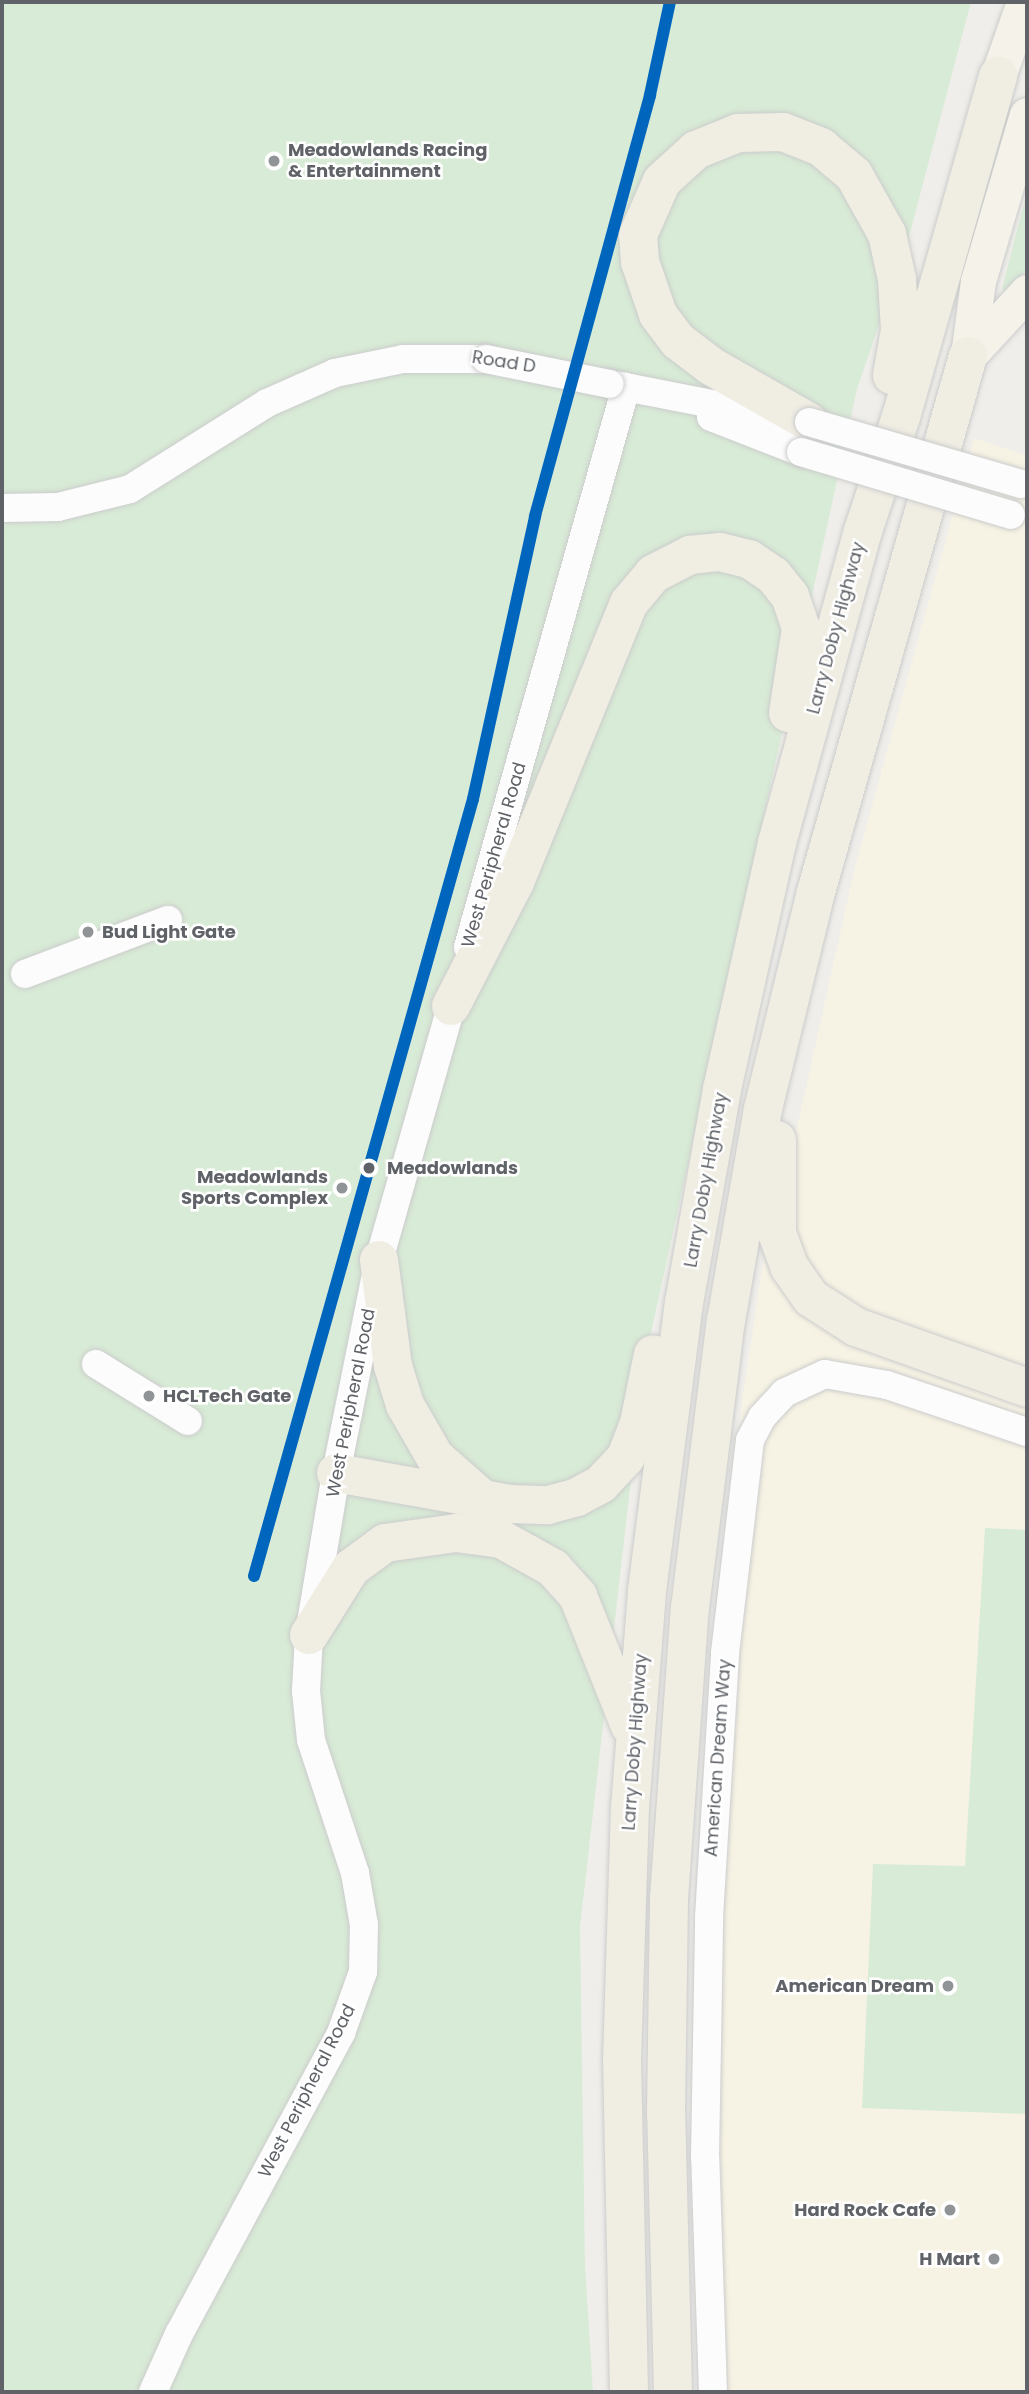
<!DOCTYPE html>
<style>
body{margin:0}
#map{position:relative;width:1029px;height:2394px;overflow:hidden;background:#efeeea;font-family:Poppins,sans-serif}
div>[style]{position:absolute}
.commercial>*{inset:0;background:#f7f3e4}
.green>*{inset:0;background:#d8ebd6}
.roads{filter:drop-shadow(0 0 2px #cbcccc) drop-shadow(0 0 2px #cbcccc)}
.minor>*{height:28px;margin:-14px;padding:0 14px;transform-origin:14px;border-radius:14px;background:#fdfcfc}
.major>*{height:35px;margin:-17.5px;padding:0 17.5px;transform-origin:17.5px;border-radius:17.5px;background:#f4f2e9}
.highway>*{height:38px;margin:-19px;padding:0 19px;transform-origin:19px;border-radius:19px;background:#f0ede3}
.rail>*{height:8px;margin-top:-4px;transform-origin:0;background:repeating-linear-gradient(90deg,#fff 0 16px,#e4e4e4 0 32px);box-sizing:border-box;border-block:2px solid #e4e4e4}
.bridges{filter:drop-shadow(0 0 2px #cbcccc) drop-shadow(0 0 2px #cbcccc)}
.minor-bridge>*{height:28px;margin:-14px;padding:0 14px;transform-origin:14px;border-radius:14px;background:#fdfcfc}
.rail-1>*{height:12px;margin:-6px;padding:0 6px;transform-origin:6px;border-radius:6px;background:#0065bd}
.dots>*{width:19px;height:19px;translate:-50% -50%;box-sizing:border-box;border:4px solid #fff;border-radius:50%}
span{translate:-50% -50%;white-space:nowrap;text-align:center;line-height:1.15;-webkit-text-stroke:5px #fff;paint-order:stroke}
.poi-label{font-size:18px;color:#5f6368;font-weight:700}
.left{translate:0 -50%;text-align:left}
.right{translate:-100% -50%;text-align:right}
.street-label{font-size:18px;color:#5f6368}
.stop-label{font-size:18px;color:#5f6368;font-weight:700}
.frame{position:absolute;inset:0;border:4px solid #5f6368;pointer-events:none}
</style>
<div id="map">
<div class="commercial">
<i style="clip-path:polygon(974px 438px,1027px 456px,1027px 2392px,702px 2392px,696px 2324px,694px 1981px,726px 1537px,743px 1395px,767px 1237px,789px 1164px,854px 871px)"></i>
</div>
<div class="green">
<i style="clip-path:polygon(2px 2px,971px 2px,907px 244px,857px 389px,644px 1365px,580px 1927px,585px 2267px,593px 2392px,2px 2392px)"></i>
<i style="clip-path:polygon(1027px 192px,1027px 269px,1006px 291px,1002px 289px)"></i>
<i style="clip-path:polygon(985px 1528px,1027px 1530px,1027px 2114px,862px 2108px,873px 1864px,965px 1866px)"></i>
</div>
<div class="roads">
<div class="minor">
<i style="left:610px;top:384px;width:182px;rotate:11.1deg"></i>
<i style="left:711px;top:417px;width:97px;rotate:21.3deg"></i>
<i style="left:2px;top:508px;width:56px;rotate:-1deg"></i>
<i style="left:58px;top:507px;width:74px;rotate:-14deg"></i>
<i style="left:130px;top:489px;width:162px;rotate:-32.1deg"></i>
<i style="left:267px;top:403px;width:74px;rotate:-23.8deg"></i>
<i style="left:335px;top:373px;width:69px;rotate:-11.6deg"></i>
<i style="left:403px;top:359px;width:83px"></i>
<i style="left:468px;top:947px;width:582px;rotate:-74.24deg"></i>
<i style="left:25px;top:974px;width:153px;rotate:-20.7deg"></i>
<i style="left:96px;top:1364px;width:108px;rotate:31.8deg"></i>
<i style="left:153px;top:2392px;width:64px;rotate:-65.9deg"></i>
<i style="left:179px;top:2334px;width:342px;rotate:-61.7deg"></i>
<i style="left:341px;top:2033px;width:65px;rotate:-70.2deg"></i>
<i style="left:363px;top:1972px;width:47px;rotate:-88.8deg"></i>
<i style="left:364px;top:1925px;width:53px;rotate:-99.8deg"></i>
<i style="left:355px;top:1873px;width:140px;rotate:-108.3deg"></i>
<i style="left:311px;top:1740px;width:49px;rotate:-95.8deg"></i>
<i style="left:306px;top:1691px;width:56px;rotate:-86.9deg"></i>
<i style="left:309px;top:1635px;width:164px;rotate:-80.5deg"></i>
<i style="left:336px;top:1473px;width:217px;rotate:-78.6deg"></i>
<i style="left:379px;top:1260px;width:285px;rotate:-74.1deg"></i>
<i style="left:713px;top:2392px;width:235px;rotate:-91.9deg"></i>
<i style="left:705px;top:2157px;width:240px;rotate:-89deg"></i>
<i style="left:709px;top:1917px;width:264px;rotate:-86.5deg"></i>
<i style="left:725px;top:1653px;width:214px;rotate:-83.3deg"></i>
<i style="left:750px;top:1440px;width:26px;rotate:-62deg"></i>
<i style="left:762px;top:1417px;width:33px;rotate:-47deg"></i>
<i style="left:784px;top:1393px;width:45px;rotate:-24.9deg"></i>
<i style="left:825px;top:1374px;width:63px;rotate:10.1deg"></i>
<i style="left:887px;top:1385px;width:148px;rotate:18.6deg"></i>
</div>
<div class="major">
<i style="left:998px;top:76px;width:78px;rotate:-70.6deg"></i>
<i style="left:968px;top:356px;width:76px;rotate:-82.4deg"></i>
<i style="left:978px;top:281px;width:173px;rotate:-73.6deg"></i>
<i style="left:968px;top:356px;width:87px;rotate:-47.3deg"></i>
</div>
<div class="highway">
<i style="left:809px;top:422px;width:113px;rotate:-150.3deg"></i>
<i style="left:711px;top:366px;width:41px;rotate:-142.9deg"></i>
<i style="left:678px;top:341px;width:34px;rotate:-127deg"></i>
<i style="left:658px;top:314px;width:55px;rotate:-109.1deg"></i>
<i style="left:640px;top:262px;width:27px;rotate:-94deg"></i>
<i style="left:638px;top:235px;width:59px;rotate:-66deg"></i>
<i style="left:662px;top:181px;width:46px;rotate:-42.4deg"></i>
<i style="left:696px;top:150px;width:45px;rotate:-22deg"></i>
<i style="left:738px;top:133px;width:45px;rotate:-1.3deg"></i>
<i style="left:783px;top:132px;width:41px;rotate:21.5deg"></i>
<i style="left:821px;top:147px;width:43px;rotate:40.3deg"></i>
<i style="left:854px;top:175px;width:68px;rotate:60.8deg"></i>
<i style="left:887px;top:234px;width:46px;rotate:77.5deg"></i>
<i style="left:897px;top:279px;width:51px;rotate:86.6deg"></i>
<i style="left:900px;top:330px;width:46px;rotate:100.1deg"></i>
<i style="left:451px;top:1006px;width:140px;rotate:-62.7deg"></i>
<i style="left:515px;top:882px;width:301px;rotate:-67.8deg"></i>
<i style="left:629px;top:603px;width:38px;rotate:-50deg"></i>
<i style="left:653px;top:574px;width:42px;rotate:-27.2deg"></i>
<i style="left:690px;top:555px;width:30px;rotate:-6deg"></i>
<i style="left:720px;top:552px;width:30px;rotate:14deg"></i>
<i style="left:749px;top:559px;width:29px;rotate:34deg"></i>
<i style="left:773px;top:575px;width:27px;rotate:51deg"></i>
<i style="left:790px;top:596px;width:34px;rotate:71deg"></i>
<i style="left:801px;top:628px;width:86px;rotate:98.7deg"></i>
<i style="left:777px;top:1140px;width:93px;rotate:90deg"></i>
<i style="left:777px;top:1233px;width:37px;rotate:70deg"></i>
<i style="left:790px;top:1268px;width:37px;rotate:55deg"></i>
<i style="left:811px;top:1298px;width:54px;rotate:32.8deg"></i>
<i style="left:856px;top:1327px;width:182px;rotate:19.6deg"></i>
<i style="left:379px;top:1260px;width:107px;rotate:82.5deg"></i>
<i style="left:393px;top:1366px;width:41px;rotate:72.9deg"></i>
<i style="left:405px;top:1405px;width:60px;rotate:60deg"></i>
<i style="left:435px;top:1457px;width:65px;rotate:41.3deg"></i>
<i style="left:336px;top:1473px;width:177px;rotate:10.1deg"></i>
<i style="left:510px;top:1504px;width:38px;rotate:2deg"></i>
<i style="left:548px;top:1505px;width:30px;rotate:-15deg"></i>
<i style="left:577px;top:1497px;width:27px;rotate:-28deg"></i>
<i style="left:601px;top:1484px;width:37px;rotate:-47deg"></i>
<i style="left:626px;top:1457px;width:36px;rotate:-69deg"></i>
<i style="left:639px;top:1423px;width:70px;rotate:-78.5deg"></i>
<i style="left:309px;top:1635px;width:79px;rotate:-57.9deg"></i>
<i style="left:351px;top:1568px;width:42px;rotate:-36.3deg"></i>
<i style="left:385px;top:1543px;width:72px;rotate:-8deg"></i>
<i style="left:456px;top:1533px;width:45px;rotate:7.6deg"></i>
<i style="left:501px;top:1539px;width:60px;rotate:29.1deg"></i>
<i style="left:553px;top:1568px;width:38px;rotate:48deg"></i>
<i style="left:578px;top:1596px;width:140px;rotate:68.2deg"></i>
<i style="left:629px;top:2392px;width:331px;rotate:-91.2deg"></i>
<i style="left:622px;top:2061px;width:253px;rotate:-88.2deg"></i>
<i style="left:630px;top:1808px;width:218px;rotate:-85.5deg"></i>
<i style="left:647px;top:1591px;width:290px;rotate:-82.7deg"></i>
<i style="left:684px;top:1303px;width:217px;rotate:-79.9deg"></i>
<i style="left:722px;top:1089px;width:252px;rotate:-77.4deg"></i>
<i style="left:777px;top:843px;width:324px;rotate:-74.6deg"></i>
<i style="left:863px;top:531px;width:120px;rotate:-71.6deg"></i>
<i style="left:901px;top:417px;width:355px;rotate:-74.1deg"></i>
<i style="left:673px;top:2392px;width:278px;rotate:-91.4deg"></i>
<i style="left:666px;top:2114px;width:216px;rotate:-89.2deg"></i>
<i style="left:669px;top:1898px;width:291px;rotate:-85.9deg"></i>
<i style="left:690px;top:1608px;width:289px;rotate:-82.9deg"></i>
<i style="left:726px;top:1321px;width:215px;rotate:-80.1deg"></i>
<i style="left:763px;top:1109px;width:223px;rotate:-76.3deg"></i>
<i style="left:816px;top:892px;width:557px;rotate:-74.17deg"></i>
</div>
</div>
<div class="rail">
<i style="left:254px;top:1576px;width:807px;rotate:-74.26deg"></i>
<i style="left:473px;top:799px;width:290px;rotate:-77.6deg"></i>
<i style="left:535px;top:516px;width:436px;rotate:-74.7deg"></i>
<i style="left:650px;top:95px;width:95px;rotate:-77.9deg"></i>
</div>
<div class="bridges">
<div class="minor-bridge">
<i style="left:486px;top:359px;width:126px;rotate:11.4deg"></i>
<i style="left:809px;top:422px;width:221px;rotate:16.3deg"></i>
<i style="left:801px;top:452px;width:219px;rotate:16.7deg"></i>
</div>
</div>
<div class="rail-1">
<i style="left:254px;top:1576px;width:807px;rotate:-74.26deg"></i>
<i style="left:473px;top:799px;width:290px;rotate:-77.6deg"></i>
<i style="left:535px;top:516px;width:436px;rotate:-74.7deg"></i>
<i style="left:650px;top:95px;width:95px;rotate:-77.9deg"></i>
</div>
<div class="dots">
<i style="left:274px;top:161px;background:#919496"></i>
<i style="left:88px;top:932px;background:#919496"></i>
<i style="left:369px;top:1168px;background:#5f6368"></i>
<i style="left:342px;top:1188px;background:#919496"></i>
<i style="left:149px;top:1396px;background:#919496"></i>
<i style="left:948px;top:1986px;background:#919496"></i>
<i style="left:950px;top:2210px;background:#919496"></i>
<i style="left:994px;top:2259px;background:#919496"></i>
</div>
<div class="poi-label">
<span class="left" style="left:288px;top:161px">Meadowlands Racing<br>&amp; Entertainment</span>
<span class="left" style="left:102px;top:932px">Bud Light Gate</span>
<span class="right" style="left:328px;top:1188px">Meadowlands<br>Sports Complex</span>
<span class="left" style="left:163px;top:1396px">HCLTech Gate</span>
<span class="right" style="left:934px;top:1986px">American Dream</span>
<span class="right" style="left:936px;top:2210px">Hard Rock Cafe</span>
<span class="right" style="left:980px;top:2259px">H Mart</span>
</div>
<div class="street-label">
<span style="left:504px;top:362px;rotate:9deg">Road D</span>
<span style="left:836px;top:628px;rotate:-75deg">Larry Doby Highway</span>
<span style="left:494px;top:855px;rotate:-74deg">West Peripheral Road</span>
<span style="left:706px;top:1180px;rotate:-80deg">Larry Doby Highway</span>
<span style="left:351px;top:1403px;rotate:-79deg">West Peripheral Road</span>
<span style="left:635px;top:1742px;rotate:-86deg">Larry Doby Highway</span>
<span style="left:718px;top:1758px;rotate:-86deg">American Dream Way</span>
<span style="left:307px;top:2091px;rotate:-63deg">West Peripheral Road</span>
</div>
<div class="stop-label">
<span class="left" style="left:387px;top:1168px">Meadowlands</span>
</div>
<div class="frame"></div>
</div>
